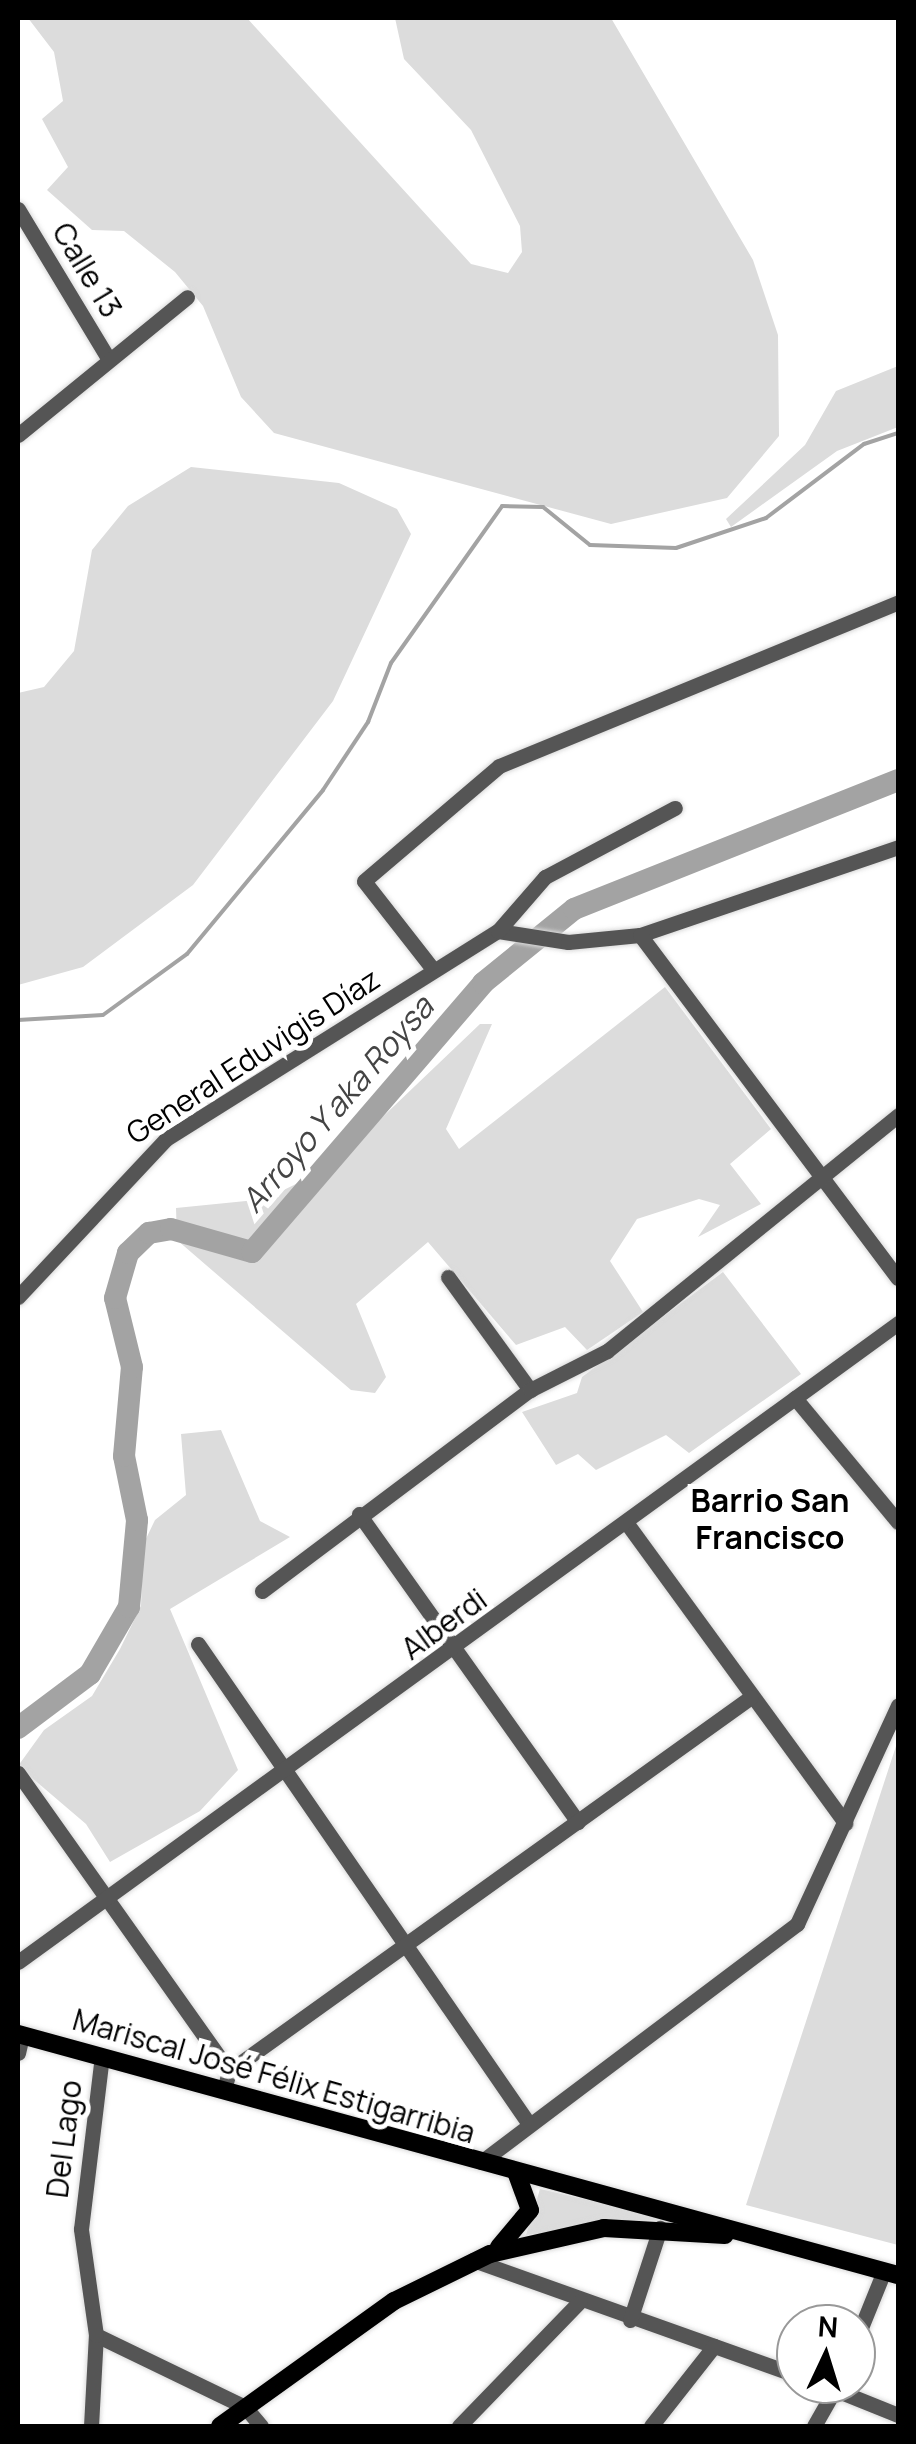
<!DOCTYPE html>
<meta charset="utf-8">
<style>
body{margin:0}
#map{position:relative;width:916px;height:2444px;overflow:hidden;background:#fff;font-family:Manrope,sans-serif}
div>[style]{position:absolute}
.green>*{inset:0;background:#dcdcdc}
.stream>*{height:4px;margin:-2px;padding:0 2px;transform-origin:2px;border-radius:2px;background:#a3a3a3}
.river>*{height:22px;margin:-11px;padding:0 11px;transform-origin:11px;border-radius:11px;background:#a3a3a3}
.roads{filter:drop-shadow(0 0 2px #dbdbdb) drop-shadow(0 0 2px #dbdbdb)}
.minor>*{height:15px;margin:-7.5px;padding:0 7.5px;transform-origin:7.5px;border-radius:7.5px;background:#555}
.major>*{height:18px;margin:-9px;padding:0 9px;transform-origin:9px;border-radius:9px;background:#000}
span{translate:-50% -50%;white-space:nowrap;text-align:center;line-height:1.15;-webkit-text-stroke:10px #fff;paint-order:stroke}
.street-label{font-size:30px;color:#000}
.water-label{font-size:32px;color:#444;font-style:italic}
.neighbourhood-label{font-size:32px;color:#000;font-weight:700}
.frame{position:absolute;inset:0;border:20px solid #000;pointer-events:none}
.north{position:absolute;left:776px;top:2304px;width:100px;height:100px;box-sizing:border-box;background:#fff;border:2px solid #999;border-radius:50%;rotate:4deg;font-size:28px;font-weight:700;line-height:40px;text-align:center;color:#000}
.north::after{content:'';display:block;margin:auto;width:35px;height:45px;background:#000;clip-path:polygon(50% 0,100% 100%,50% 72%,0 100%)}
</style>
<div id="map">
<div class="green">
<i style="clip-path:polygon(28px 18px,247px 18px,471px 264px,508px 273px,522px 252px,520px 226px,471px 130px,404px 59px,395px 18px,611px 18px,753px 260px,778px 335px,779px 436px,727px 498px,611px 524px,274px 433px,241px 397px,203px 306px,175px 272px,124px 231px,92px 230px,47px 190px,68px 167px,42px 119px,63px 101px,54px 52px)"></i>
<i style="clip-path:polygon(898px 366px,898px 427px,837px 451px,731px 527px,726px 519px,805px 445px,836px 391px)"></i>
<i style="clip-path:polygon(191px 467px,339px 483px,397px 509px,411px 534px,333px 701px,193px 885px,83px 967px,18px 985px,18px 693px,44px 687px,74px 651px,92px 550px,128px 506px)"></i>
<i style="clip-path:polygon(665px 987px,771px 1129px,730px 1164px,761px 1204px,698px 1237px,720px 1205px,699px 1199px,637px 1219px,610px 1261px,643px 1312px,587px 1350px,565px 1327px,516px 1345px,428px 1242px,356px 1304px,386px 1377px,375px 1393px,351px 1390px,177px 1240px,176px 1208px,265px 1199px,329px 1168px,480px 1024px,492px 1024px,446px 1129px,459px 1149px)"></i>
<i style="clip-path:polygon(723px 1272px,801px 1374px,689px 1453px,666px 1435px,596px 1470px,578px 1454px,556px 1465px,522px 1412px,577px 1393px,582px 1377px)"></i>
<i style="clip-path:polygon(221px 1430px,260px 1521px,290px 1537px,170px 1609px,238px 1770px,200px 1811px,110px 1862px,86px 1824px,18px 1766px,44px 1730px,92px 1696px,120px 1649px,141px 1606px,143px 1545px,155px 1520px,186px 1495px,181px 1434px)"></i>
<i style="clip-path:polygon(898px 1740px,898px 2245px,746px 2205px)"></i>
<i style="clip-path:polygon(540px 2189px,601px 2203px,661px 2219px,526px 2235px)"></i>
</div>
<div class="stream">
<i style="left:18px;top:1020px;width:85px;rotate:-3.4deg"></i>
<i style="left:103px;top:1015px;width:104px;rotate:-36deg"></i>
<i style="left:187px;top:954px;width:213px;rotate:-50.3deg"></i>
<i style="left:323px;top:790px;width:82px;rotate:-56.5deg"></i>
<i style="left:368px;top:722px;width:63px;rotate:-68.7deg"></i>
<i style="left:391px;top:663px;width:192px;rotate:-54.7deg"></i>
<i style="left:502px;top:506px;width:41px;rotate:1.4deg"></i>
<i style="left:543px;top:507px;width:60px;rotate:39deg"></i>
<i style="left:590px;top:545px;width:86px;rotate:2deg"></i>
<i style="left:676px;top:548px;width:95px;rotate:-18.4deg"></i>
<i style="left:766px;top:518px;width:123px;rotate:-37.1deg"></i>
<i style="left:864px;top:444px;width:36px;rotate:-18deg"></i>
</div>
<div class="river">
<i style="left:18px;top:1728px;width:90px;rotate:-36.9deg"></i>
<i style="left:90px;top:1674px;width:78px;rotate:-59.8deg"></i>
<i style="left:129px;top:1607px;width:87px;rotate:-84.7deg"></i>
<i style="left:137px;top:1520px;width:65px;rotate:-101.5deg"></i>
<i style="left:124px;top:1456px;width:89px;rotate:-84.9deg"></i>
<i style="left:132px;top:1367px;width:71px;rotate:-103.8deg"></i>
<i style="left:115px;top:1298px;width:47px;rotate:-73.9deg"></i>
<i style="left:128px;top:1253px;width:29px;rotate:-44deg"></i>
<i style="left:149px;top:1233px;width:22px;rotate:-10deg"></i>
<i style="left:171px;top:1229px;width:84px;rotate:15.9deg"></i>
<i style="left:252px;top:1252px;width:355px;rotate:-49.3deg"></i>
<i style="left:483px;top:983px;width:117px;rotate:-39.1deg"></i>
<i style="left:574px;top:909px;width:349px;rotate:-21.7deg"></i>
</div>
<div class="roads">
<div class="minor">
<i style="left:18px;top:209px;width:176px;rotate:58.9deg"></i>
<i style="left:18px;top:435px;width:218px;rotate:-39.2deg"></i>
<i style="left:498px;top:931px;width:71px;rotate:8.9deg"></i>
<i style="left:568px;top:942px;width:72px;rotate:-5.6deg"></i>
<i style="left:640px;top:935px;width:273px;rotate:-18.8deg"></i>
<i style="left:640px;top:935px;width:429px;rotate:53.1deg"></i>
<i style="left:432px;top:968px;width:110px;rotate:-128deg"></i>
<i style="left:364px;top:881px;width:177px;rotate:-40.4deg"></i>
<i style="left:499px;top:766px;width:431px;rotate:-22.3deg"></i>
<i style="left:448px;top:1277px;width:140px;rotate:54deg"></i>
<i style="left:18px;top:1297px;width:216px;rotate:-46.9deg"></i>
<i style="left:166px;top:1139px;width:392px;rotate:-32.1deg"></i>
<i style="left:498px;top:931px;width:72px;rotate:-49deg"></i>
<i style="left:545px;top:877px;width:147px;rotate:-28deg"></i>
<i style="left:795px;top:1398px;width:161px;rotate:50.3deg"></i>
<i style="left:359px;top:1514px;width:378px;rotate:54.6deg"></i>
<i style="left:628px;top:1525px;width:369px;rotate:53.9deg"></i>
<i style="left:262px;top:1591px;width:335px;rotate:-36.9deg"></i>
<i style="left:530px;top:1390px;width:86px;rotate:-26.9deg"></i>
<i style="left:607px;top:1351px;width:375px;rotate:-39deg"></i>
<i style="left:198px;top:1644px;width:583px;rotate:55.41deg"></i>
<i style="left:18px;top:1773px;width:365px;rotate:54.7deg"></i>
<i style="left:18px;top:1962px;width:1088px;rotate:-35.98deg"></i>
<i style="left:18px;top:2053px;width:18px;rotate:-77deg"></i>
<i style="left:224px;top:2090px;width:20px;rotate:-75deg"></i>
<i style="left:229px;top:2071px;width:642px;rotate:-35.62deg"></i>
<i style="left:481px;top:2162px;width:396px;rotate:-37deg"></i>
<i style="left:797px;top:1924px;width:241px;rotate:-65.2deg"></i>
<i style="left:473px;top:2260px;width:343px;rotate:19.6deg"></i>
<i style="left:630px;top:2320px;width:97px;rotate:-71.9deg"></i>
<i style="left:96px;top:2335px;width:165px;rotate:25.8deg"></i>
<i style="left:245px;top:2407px;width:25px;rotate:50deg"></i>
<i style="left:856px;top:2340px;width:74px;rotate:-67.9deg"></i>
<i style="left:821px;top:2384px;width:83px;rotate:21.9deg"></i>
<i style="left:91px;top:2426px;width:91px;rotate:-86.9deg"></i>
<i style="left:96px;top:2335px;width:107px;rotate:-98.1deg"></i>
<i style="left:81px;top:2229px;width:174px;rotate:-83.1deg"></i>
<i style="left:459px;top:2426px;width:174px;rotate:-45.9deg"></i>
<i style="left:651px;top:2426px;width:102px;rotate:-51.8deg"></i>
<i style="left:814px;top:2426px;width:48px;rotate:-60.3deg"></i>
</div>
<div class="major">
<i style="left:18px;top:2034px;width:912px;rotate:15.32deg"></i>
<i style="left:499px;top:2247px;width:48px;rotate:-50deg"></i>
<i style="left:530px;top:2210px;width:40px;rotate:-110.2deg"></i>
<i style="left:220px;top:2426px;width:214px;rotate:-35.7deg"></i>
<i style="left:394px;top:2301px;width:107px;rotate:-26.1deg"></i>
<i style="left:490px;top:2254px;width:117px;rotate:-12.8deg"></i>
<i style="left:604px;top:2228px;width:121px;rotate:3.3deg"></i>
</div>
</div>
<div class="street-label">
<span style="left:87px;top:270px;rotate:59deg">Calle 13</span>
<span style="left:253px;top:1056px;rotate:-33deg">General Eduvigis Díaz</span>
<span style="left:444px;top:1624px;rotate:-36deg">Alberdi</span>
<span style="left:274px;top:2076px;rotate:16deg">Mariscal José Félix Estigarribia</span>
<span style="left:64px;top:2139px;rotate:-83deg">Del Lago</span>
</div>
<div class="water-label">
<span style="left:337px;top:1104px;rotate:-49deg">Arroyo Y aka Roysa</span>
</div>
<div class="neighbourhood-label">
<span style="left:770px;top:1519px">Barrio San<br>Francisco</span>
</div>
<div class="frame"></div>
<div class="north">N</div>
</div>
